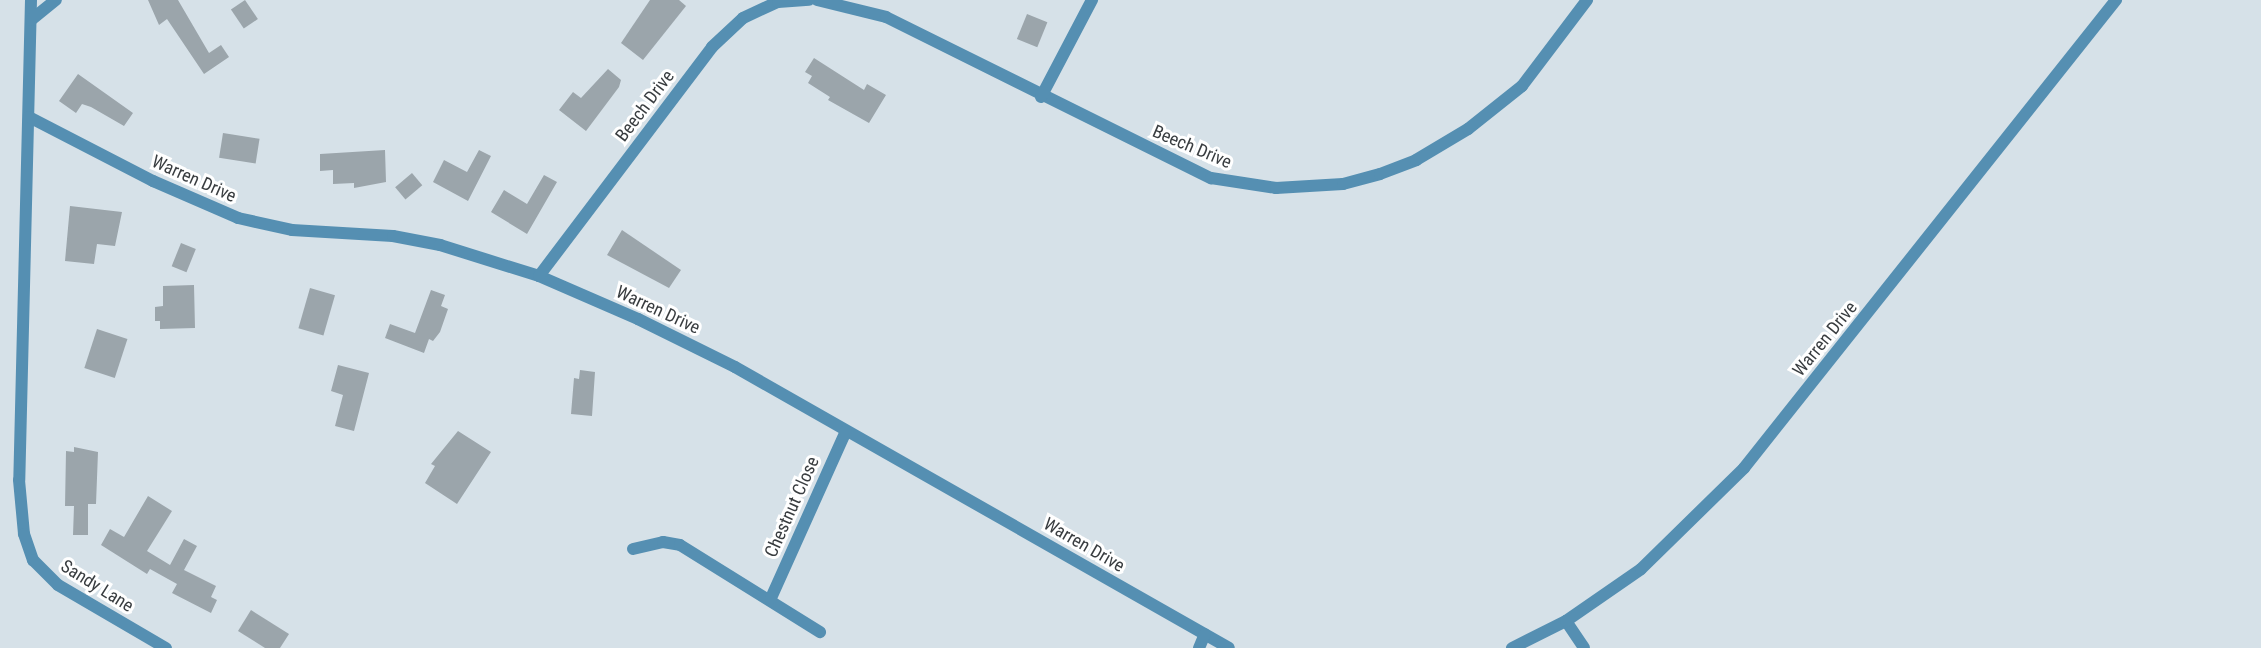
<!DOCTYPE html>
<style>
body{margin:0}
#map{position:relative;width:2261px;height:648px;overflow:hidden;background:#d6e1e8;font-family:"Roboto Condensed",sans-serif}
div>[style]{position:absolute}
.building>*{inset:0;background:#9ba5ab;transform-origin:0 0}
.street>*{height:12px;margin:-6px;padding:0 6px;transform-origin:6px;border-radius:6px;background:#558fb2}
span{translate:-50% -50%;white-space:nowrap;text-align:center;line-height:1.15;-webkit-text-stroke:6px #fff;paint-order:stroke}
.street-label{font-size:18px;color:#393d40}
</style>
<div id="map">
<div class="building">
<i style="clip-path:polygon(148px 0,178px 0,209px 53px,221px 45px,229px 57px,204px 74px,167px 19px,159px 25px)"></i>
<i style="left:245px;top:0;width:23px;height:17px;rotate:56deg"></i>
<i style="clip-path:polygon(650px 0,679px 0,686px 6px,643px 60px,621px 43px)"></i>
<i style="left:1027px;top:14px;width:22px;height:27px;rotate:22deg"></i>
<i style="clip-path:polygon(814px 58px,864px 90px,867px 84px,886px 95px,869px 123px,828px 100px,830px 97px,808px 83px,812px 76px,805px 72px)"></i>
<i style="clip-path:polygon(608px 69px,621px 80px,619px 87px,586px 131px,559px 110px,573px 92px,581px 98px)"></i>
<i style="clip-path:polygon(78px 74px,133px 113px,124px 126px,91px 107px,82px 104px,76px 113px,59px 101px)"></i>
<i style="left:223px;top:133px;width:37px;height:25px;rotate:9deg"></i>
<i style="clip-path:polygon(385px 150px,386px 182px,354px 188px,354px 183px,333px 184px,333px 170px,320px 171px,320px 154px)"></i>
<i style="clip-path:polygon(479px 150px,491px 156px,468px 201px,433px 182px,444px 160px,467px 172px)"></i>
<i style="left:412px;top:173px;width:16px;height:22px;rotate:50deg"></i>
<i style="clip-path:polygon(544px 175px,557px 182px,527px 234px,491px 212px,504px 190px,527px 204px)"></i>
<i style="clip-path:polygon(70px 206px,122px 212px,115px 246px,97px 244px,94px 264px,65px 261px)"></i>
<i style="clip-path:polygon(622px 230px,681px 270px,669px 288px,607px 255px)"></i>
<i style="left:181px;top:243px;width:16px;height:25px;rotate:22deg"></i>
<i style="clip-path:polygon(194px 285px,195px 328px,160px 329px,160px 321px,155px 321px,155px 307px,163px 306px,163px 286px)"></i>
<i style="left:310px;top:288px;width:26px;height:42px;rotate:16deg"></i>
<i style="clip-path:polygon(431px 290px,445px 295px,441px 306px,448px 309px,440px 332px,433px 341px,429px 339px,424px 353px,385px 338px,390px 324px,415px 333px)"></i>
<i style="left:97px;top:329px;width:32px;height:41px;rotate:18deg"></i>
<i style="clip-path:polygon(338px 365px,369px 373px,354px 431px,335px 426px,343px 395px,331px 391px)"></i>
<i style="clip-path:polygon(580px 370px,595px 372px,592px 416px,571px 414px,574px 378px,579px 379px)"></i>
<i style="clip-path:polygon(458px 431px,491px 452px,457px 504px,425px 483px,435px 466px,431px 464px)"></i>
<i style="clip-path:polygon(74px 447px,98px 452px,96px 504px,88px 504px,88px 535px,73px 535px,74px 506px,65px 506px,66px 451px,74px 452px)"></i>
<i style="clip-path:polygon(148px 496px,172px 511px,147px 551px,170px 565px,184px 539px,197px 546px,184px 570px,216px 586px,211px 597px,217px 600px,211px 613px,172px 593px,177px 584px,150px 569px,147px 574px,101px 545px,110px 529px,124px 537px)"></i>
<i style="clip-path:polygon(251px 610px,289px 634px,280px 648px,265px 648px,238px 631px)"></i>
</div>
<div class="street">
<i style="left:31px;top:0;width:480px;rotate:91.4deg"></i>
<i style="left:19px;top:480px;width:54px;rotate:84.7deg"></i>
<i style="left:24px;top:534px;width:28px;rotate:71deg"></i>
<i style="left:33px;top:560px;width:35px;rotate:45deg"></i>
<i style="left:58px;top:585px;width:125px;rotate:30.3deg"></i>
<i style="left:817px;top:0;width:71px;rotate:13.8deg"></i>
<i style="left:886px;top:17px;width:363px;rotate:26.4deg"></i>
<i style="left:1211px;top:178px;width:66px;rotate:8.7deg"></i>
<i style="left:1276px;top:188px;width:67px;rotate:-3.4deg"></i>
<i style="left:1343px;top:184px;width:38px;rotate:-15deg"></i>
<i style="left:1380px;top:174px;width:39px;rotate:-21deg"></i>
<i style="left:1416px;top:160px;width:61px;rotate:-30.8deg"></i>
<i style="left:1468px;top:129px;width:69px;rotate:-38.5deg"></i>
<i style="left:1522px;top:86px;width:108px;rotate:-52.9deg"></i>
<i style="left:31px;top:20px;width:32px;rotate:-39deg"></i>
<i style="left:1041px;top:97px;width:110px;rotate:-62.3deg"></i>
<i style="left:29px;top:117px;width:140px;rotate:27.3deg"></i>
<i style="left:153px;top:181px;width:93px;rotate:23.5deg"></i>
<i style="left:238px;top:218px;width:55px;rotate:12.5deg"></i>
<i style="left:292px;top:230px;width:101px;rotate:3.4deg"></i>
<i style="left:393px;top:236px;width:48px;rotate:10.8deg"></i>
<i style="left:440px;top:245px;width:104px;rotate:17.4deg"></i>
<i style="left:539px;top:276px;width:108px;rotate:23.5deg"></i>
<i style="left:638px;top:319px;width:108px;rotate:26.3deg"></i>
<i style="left:735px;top:367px;width:568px;rotate:29.63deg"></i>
<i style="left:539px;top:276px;width:287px;rotate:-52.9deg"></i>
<i style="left:712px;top:47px;width:42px;rotate:-43.1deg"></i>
<i style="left:743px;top:18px;width:38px;rotate:-25deg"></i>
<i style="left:778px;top:2px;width:31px;rotate:-4deg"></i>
<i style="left:633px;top:549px;width:31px;rotate:-13deg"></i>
<i style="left:663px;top:542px;width:17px;rotate:10deg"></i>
<i style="left:680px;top:545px;width:165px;rotate:31.9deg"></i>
<i style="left:771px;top:598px;width:183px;rotate:-65.8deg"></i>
<i style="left:1566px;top:621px;width:32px;rotate:56deg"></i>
<i style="left:1199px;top:648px;width:15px;rotate:-67deg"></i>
<i style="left:1512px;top:648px;width:60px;rotate:-26.6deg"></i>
<i style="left:1566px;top:621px;width:91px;rotate:-34.7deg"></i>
<i style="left:1641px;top:569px;width:144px;rotate:-44.4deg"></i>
<i style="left:1744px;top:468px;width:598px;rotate:-51.52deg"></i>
</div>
<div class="street-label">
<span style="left:645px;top:106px;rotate:-53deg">Beech Drive</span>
<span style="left:1192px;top:147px;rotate:23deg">Beech Drive</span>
<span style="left:194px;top:179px;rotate:24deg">Warren Drive</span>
<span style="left:658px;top:310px;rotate:25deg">Warren Drive</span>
<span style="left:1825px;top:339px;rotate:-51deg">Warren Drive</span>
<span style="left:792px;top:507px;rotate:-66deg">Chestnut Close</span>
<span style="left:1084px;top:545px;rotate:30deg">Warren Drive</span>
<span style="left:97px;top:586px;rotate:32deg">Sandy Lane</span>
</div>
</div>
